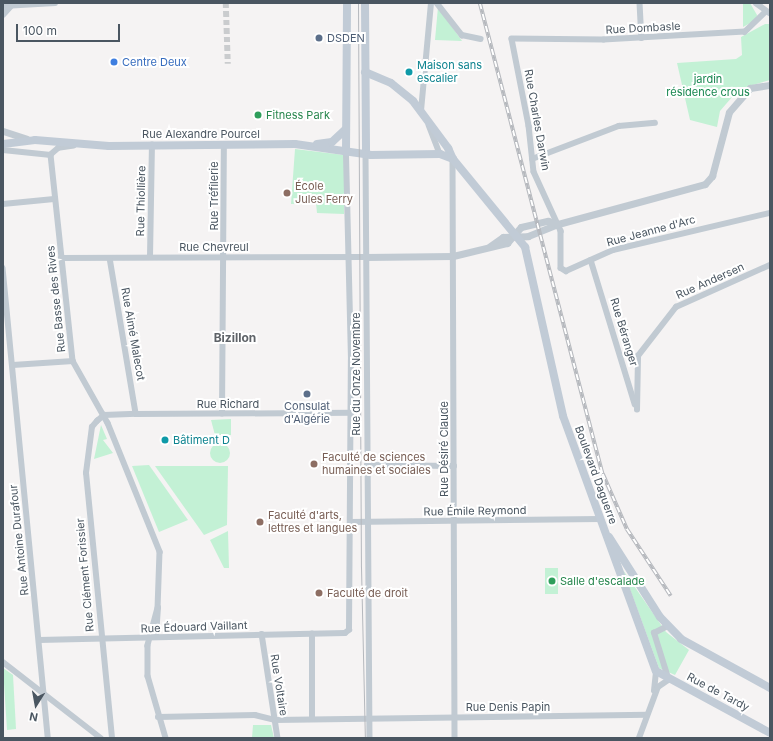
<!DOCTYPE html>
<meta charset="utf-8">
<style>
body{margin:0}
#map{position:relative;width:773px;height:741px;overflow:hidden;background:#f5f3f3;font-family:Inter,sans-serif}
div>[style]{position:absolute}
.green>*{inset:0;background:#c3f1d5;transform-origin:0 0}
.round{border-radius:50%}
.minor-tunnel>*{height:5.5px;margin-top:-2.75px;transform-origin:0;background:repeating-linear-gradient(90deg,#caccce 0 5.5px,transparent 0 8.5px)}
.minor>*{height:5.5px;margin:-2.75px;padding:0 2.75px;transform-origin:2.75px;border-radius:2.75px;background:#c1cad2}
.tertiary>*{height:7px;margin:-3.5px;padding:0 3.5px;transform-origin:3.5px;border-radius:3.5px;background:#c1cad2}
.secondary>*{height:8px;margin:-4px;padding:0 4px;transform-origin:4px;border-radius:4px;background:#c1cbd6}
.tram>*{height:1px;margin:-0.5px;padding:0 0.5px;transform-origin:0.5px;border-radius:0.5px;background:#b5b8bd}
.rail>*{height:3.5px;margin-top:-1.75px;transform-origin:0;background:repeating-linear-gradient(90deg,#fff 0 6px,#b5b8bd 0 12px);box-sizing:border-box;border-block:1px solid #b5b8bd}
.dots>*{width:11px;height:11px;translate:-50% -50%;box-sizing:border-box;border:2px solid #fff;border-radius:50%}
span{translate:-50% -50%;white-space:nowrap;text-align:center;line-height:1.15;-webkit-text-stroke:4px #fff;paint-order:stroke}
.street-label{font-size:11px;color:#4a5661}
.service-label{font-size:11px;color:#4e5e75}
.left{translate:0 -50%;text-align:left}
.shop-label{font-size:11px;color:#366cbe}
.culture-label{font-size:11px;color:#0d838f}
.park-label{font-size:11px;color:#17864f}
.leisure-label{font-size:11px;color:#27864d}
.education-label{font-size:11px;color:#785e54}
.neighbourhood-label{font-size:12px;color:#5f6368;font-weight:700}
.frame{position:absolute;inset:0;border:4px solid #4a5661;pointer-events:none}
.north{position:absolute;left:16px;top:685px;width:40px;height:40px;-webkit-text-stroke:3px #fff;paint-order:stroke;rotate:191deg;font-size:11px;font-weight:700;line-height:16px;text-align:center;color:#4a5661}
.north::after{content:'';display:block;margin:auto;width:14px;height:18px;background:#4a5661;clip-path:polygon(50% 0,100% 100%,50% 72%,0 100%)}
.scale{position:absolute;left:16px;top:24px;width:104px;height:18px;box-sizing:border-box;border:2px solid #4a5661;border-top:0;padding-left:5px;font-size:12px;line-height:14px;white-space:nowrap;color:#4a5661;-webkit-text-stroke:3px #fff;paint-order:stroke}
</style>
<div id="map">
<div class="green">
<i style="clip-path:polygon(743px 3px,750px 3px,757px 15px,756px 20px,743px 27px)"></i>
<i style="clip-path:polygon(438px 7px,462px 41px,435px 40px)"></i>
<i style="clip-path:polygon(765px 24px,770px 24px,770px 80px,739px 89px,720px 111px,717px 127px,690px 120px,677px 63px,736px 59px,742px 55px,741px 37px)"></i>
<i style="clip-path:polygon(295px 149px,344px 155px,344px 214px,317px 213px,316px 203px,291px 204px)"></i>
<i style="clip-path:polygon(231px 419px,231px 435px,215px 435px,211px 420px)"></i>
<i style="clip-path:polygon(101px 425px,107px 439px,103px 440px,113px 453px,94px 459px)"></i>
<i class="round" style="left:210px;top:443px;width:20px;height:20px"></i>
<i style="clip-path:polygon(149px 465px,188px 520px,159px 532px,132px 466px)"></i>
<i style="clip-path:polygon(155px 466px,228px 466px,227px 525px,204px 535px)"></i>
<i style="clip-path:polygon(228px 531px,229px 568px,224px 568px,210px 540px)"></i>
<i style="left:545px;top:568px;width:13px;height:26px"></i>
<i style="clip-path:polygon(623px 570px,666px 632px,689px 650px,675px 675px,659px 668px)"></i>
<i style="clip-path:polygon(3px 668px,13px 675px,16px 729px,7px 730px)"></i>
<i style="clip-path:polygon(253px 725px,271px 725px,274px 738px,252px 738px)"></i>
</div>
<div class="minor-tunnel">
<i style="left:226px;top:3px;width:61px;rotate:88.1deg"></i>
</div>
<div class="minor">
<i style="left:437px;top:3px;width:41px;rotate:52deg"></i>
<i style="left:462px;top:35px;width:19px;rotate:12deg"></i>
<i style="left:640px;top:3px;width:35px;rotate:87deg"></i>
<i style="left:756px;top:3px;width:17px;rotate:36deg"></i>
<i style="left:3px;top:6px;width:52px;rotate:-3.3deg"></i>
<i style="left:766px;top:12px;width:29px;rotate:136deg"></i>
<i style="left:745px;top:32px;width:141px;rotate:176.8deg"></i>
<i style="left:604px;top:40px;width:92px;rotate:-179.4deg"></i>
<i style="left:512px;top:39px;width:89px;rotate:78.9deg"></i>
<i style="left:529px;top:126px;width:46px;rotate:83.8deg"></i>
<i style="left:534px;top:172px;width:65px;rotate:65.4deg"></i>
<i style="left:561px;top:231px;width:37px;rotate:90deg"></i>
<i style="left:561px;top:268px;width:6px;rotate:31deg"></i>
<i style="left:566px;top:271px;width:51px;rotate:-24.1deg"></i>
<i style="left:613px;top:250px;width:161px;rotate:-13.3deg"></i>
<i style="left:3px;top:15px;width:12px;rotate:-48deg"></i>
<i style="left:421px;top:111px;width:108px;rotate:-84.7deg"></i>
<i style="left:429px;top:125px;width:31px;rotate:69deg"></i>
<i style="left:74px;top:146px;width:15px;rotate:172deg"></i>
<i style="left:59px;top:148px;width:11px;rotate:139deg"></i>
<i style="left:51px;top:155px;width:207px;rotate:83.9deg"></i>
<i style="left:73px;top:361px;width:71px;rotate:60.6deg"></i>
<i style="left:108px;top:423px;width:139px;rotate:68deg"></i>
<i style="left:160px;top:552px;width:56px;rotate:92deg"></i>
<i style="left:3px;top:150px;width:48px;rotate:5.9deg"></i>
<i style="left:366px;top:154px;width:584px;rotate:89.61deg"></i>
<i style="left:453px;top:159px;width:579px;rotate:89.8deg"></i>
<i style="left:532px;top:159px;width:93px;rotate:-20.8deg"></i>
<i style="left:619px;top:126px;width:36px;rotate:-5deg"></i>
<i style="left:3px;top:204px;width:51px;rotate:-5.6deg"></i>
<i style="left:150px;top:257px;width:112px;rotate:-89deg"></i>
<i style="left:61px;top:258px;width:305px;rotate:-0.2deg"></i>
<i style="left:110px;top:258px;width:158px;rotate:80.5deg"></i>
<i style="left:591px;top:260px;width:151px;rotate:73deg"></i>
<i style="left:3px;top:268px;width:472px;rotate:84.5deg"></i>
<i style="left:13px;top:365px;width:60px;rotate:-3.8deg"></i>
<i style="left:637px;top:410px;width:54px;rotate:-88.9deg"></i>
<i style="left:638px;top:356px;width:62px;rotate:-52.2deg"></i>
<i style="left:676px;top:307px;width:103px;rotate:-24.1deg"></i>
<i style="left:222px;top:414px;width:268px;rotate:-89.6deg"></i>
<i style="left:367px;top:465px;width:87px;rotate:0.7deg"></i>
<i style="left:351px;top:522px;width:249px;rotate:-0.7deg"></i>
<i style="left:262px;top:634px;width:105px;rotate:81.3deg"></i>
<i style="left:156px;top:636px;width:28px;rotate:-86deg"></i>
<i style="left:158px;top:608px;width:39px;rotate:105deg"></i>
<i style="left:148px;top:646px;width:30px;rotate:90deg"></i>
<i style="left:148px;top:676px;width:65px;rotate:73.8deg"></i>
<i style="left:39px;top:640px;width:306px;rotate:-1.3deg"></i>
<i style="left:345px;top:633px;width:5px;rotate:-37deg"></i>
<i style="left:349px;top:630px;width:270px;rotate:-89.6deg"></i>
<i style="left:351px;top:360px;width:208px;rotate:-91.4deg"></i>
<i style="left:3px;top:662px;width:124px;rotate:37.8deg"></i>
<i style="left:668px;top:678px;width:47px;rotate:-107.3deg"></i>
<i style="left:654px;top:633px;width:16px;rotate:-27deg"></i>
<i style="left:654px;top:691px;width:20px;rotate:-84deg"></i>
<i style="left:158px;top:717px;width:97px;rotate:-1.2deg"></i>
<i style="left:255px;top:715px;width:21px;rotate:14deg"></i>
<i style="left:275px;top:720px;width:372px;rotate:-0.8deg"></i>
<i style="left:312px;top:719px;width:85px;rotate:-90deg"></i>
<i style="left:112px;top:738px;width:266px;rotate:-95.6deg"></i>
<i style="left:86px;top:473px;width:46px;rotate:-82.6deg"></i>
<i style="left:92px;top:427px;width:8px;rotate:-50deg"></i>
<i style="left:97px;top:421px;width:9px;rotate:-41deg"></i>
<i style="left:104px;top:415px;width:32px;rotate:-2deg"></i>
<i style="left:136px;top:414px;width:215px;rotate:-0.3deg"></i>
<i style="left:639px;top:738px;width:54px;rotate:-69.6deg"></i>
<i style="left:658px;top:687px;width:14px;rotate:-34deg"></i>
</div>
<div class="tertiary">
<i style="left:3px;top:131px;width:25px;rotate:18deg"></i>
<i style="left:490px;top:246px;width:16px;rotate:-35deg"></i>
<i style="left:503px;top:237px;width:25px;rotate:-2deg"></i>
<i style="left:528px;top:236px;width:32px;rotate:-22deg"></i>
<i style="left:558px;top:224px;width:152px;rotate:-15.2deg"></i>
<i style="left:705px;top:184px;width:11px;rotate:-49deg"></i>
<i style="left:712px;top:176px;width:66px;rotate:-75.1deg"></i>
<i style="left:729px;top:112px;width:32px;rotate:-49deg"></i>
<i style="left:750px;top:88px;width:20px;rotate:-9deg"></i>
<i style="left:366px;top:257px;width:87px;rotate:-0.7deg"></i>
<i style="left:453px;top:256px;width:56px;rotate:-13.5deg"></i>
<i style="left:507px;top:243px;width:21px;rotate:-49deg"></i>
<i style="left:521px;top:227px;width:28px;rotate:-13deg"></i>
<i style="left:548px;top:221px;width:10px;rotate:17deg"></i>
</div>
<div class="secondary">
<i style="left:365px;top:3px;width:151px;rotate:89.6deg"></i>
<i style="left:365px;top:72px;width:28px;rotate:23deg"></i>
<i style="left:391px;top:83px;width:28px;rotate:39deg"></i>
<i style="left:413px;top:101px;width:59px;rotate:53.3deg"></i>
<i style="left:448px;top:148px;width:12px;rotate:66deg"></i>
<i style="left:3px;top:144px;width:32px;rotate:-7deg"></i>
<i style="left:35px;top:140px;width:74px;rotate:4.6deg"></i>
<i style="left:109px;top:146px;width:186px;rotate:-0.6deg"></i>
<i style="left:295px;top:144px;width:77px;rotate:8.2deg"></i>
<i style="left:371px;top:155px;width:69px;rotate:-0.8deg"></i>
<i style="left:440px;top:154px;width:14px;rotate:21deg"></i>
<i style="left:453px;top:159px;width:114px;rotate:50.7deg"></i>
<i style="left:525px;top:247px;width:173px;rotate:77.3deg"></i>
<i style="left:563px;top:416px;width:271px;rotate:70deg"></i>
<i style="left:656px;top:671px;width:130px;rotate:28.5deg"></i>
<i style="left:317px;top:144px;width:15px;rotate:-8deg"></i>
<i style="left:332px;top:142px;width:19px;rotate:-43deg"></i>
<i style="left:346px;top:152px;width:149px;rotate:-89.6deg"></i>
<i style="left:609px;top:537px;width:95px;rotate:57.5deg"></i>
<i style="left:660px;top:617px;width:30px;rotate:46deg"></i>
<i style="left:681px;top:639px;width:102px;rotate:28.8deg"></i>
</div>
<div class="tram">
<i style="left:358px;top:3px;width:564px;rotate:89.7deg"></i>
<i style="left:361px;top:567px;width:171px;rotate:88.7deg"></i>
</div>
<div class="rail">
<i style="left:480px;top:3px;width:487px;rotate:75.4deg"></i>
<i style="left:603px;top:474px;width:60px;rotate:66.4deg"></i>
<i style="left:627px;top:529px;width:80px;rotate:56.7deg"></i>
</div>
<div class="dots">
<i style="left:319px;top:38px;background:#5c6f8a"></i>
<i style="left:114px;top:62px;background:#3f7fe0"></i>
<i style="left:409px;top:72px;background:#0f9aa8"></i>
<i style="left:258px;top:115px;background:#2e9e5b"></i>
<i style="left:287px;top:193px;background:#8d6e63"></i>
<i style="left:307px;top:394px;background:#5c6f8a"></i>
<i style="left:165px;top:440px;background:#0f9aa8"></i>
<i style="left:314px;top:464px;background:#8d6e63"></i>
<i style="left:260px;top:522px;background:#8d6e63"></i>
<i style="left:552px;top:581px;background:#2e9e5b"></i>
<i style="left:319px;top:593px;background:#8d6e63"></i>
</div>
<div class="street-label">
<span style="left:643px;top:28px;rotate:-3deg">Rue Dombasle</span>
<span style="left:537px;top:120px;rotate:80deg">Rue Charles Darwin</span>
<span style="left:201px;top:134px">Rue Alexandre Pourcel</span>
<span style="left:214px;top:196px;rotate:-90deg">Rue Tréfilerie</span>
<span style="left:141px;top:201px;rotate:-89deg">Rue Thiollière</span>
<span style="left:651px;top:231px;rotate:-15deg">Rue Jeanne d'Arc</span>
<span style="left:214px;top:247px">Rue Chevreul</span>
<span style="left:710px;top:281px;rotate:-24deg">Rue Andersen</span>
<span style="left:56px;top:299px;rotate:-96deg">Rue Basse des Rives</span>
<span style="left:624px;top:332px;rotate:73deg">Rue Béranger</span>
<span style="left:133px;top:334px;rotate:80deg">Rue Aimé Malecot</span>
<span style="left:356px;top:374px;rotate:-90deg">Rue du Onze Novembre</span>
<span style="left:228px;top:404px">Rue Richard</span>
<span style="left:444px;top:449px;rotate:-90deg">Rue Désiré Claude</span>
<span style="left:596px;top:475px;rotate:70deg">Boulevard Daguerre</span>
<span style="left:475px;top:511px;rotate:-1deg">Rue Émile Reymond</span>
<span style="left:19px;top:540px;rotate:-96deg">Rue Antoine Durafour</span>
<span style="left:85px;top:575px;rotate:-95deg">Rue Clément Forissier</span>
<span style="left:194px;top:627px;rotate:-2deg">Rue Édouard Vaillant</span>
<span style="left:279px;top:685px;rotate:81deg">Rue Voltaire</span>
<span style="left:718px;top:692px;rotate:28deg">Rue de Tardy</span>
<span style="left:508px;top:707px">Rue Denis Papin</span>
</div>
<div class="service-label">
<span class="left" style="left:327px;top:38px">DSDEN</span>
<span style="left:307px;top:413px">Consulat<br>d'Algérie</span>
</div>
<div class="shop-label">
<span class="left" style="left:122px;top:62px">Centre Deux</span>
</div>
<div class="culture-label">
<span class="left" style="left:417px;top:72px">Maison sans<br>escalier</span>
<span class="left" style="left:173px;top:440px">Bâtiment D</span>
</div>
<div class="park-label">
<span style="left:708px;top:86px">jardin<br>résidence crous</span>
</div>
<div class="leisure-label">
<span class="left" style="left:266px;top:115px">Fitness Park</span>
<span class="left" style="left:560px;top:581px">Salle d'escalade</span>
</div>
<div class="education-label">
<span class="left" style="left:295px;top:193px">École<br>Jules Ferry</span>
<span class="left" style="left:322px;top:464px">Faculté de sciences<br>humaines et sociales</span>
<span class="left" style="left:268px;top:522px">Faculté d'arts,<br>lettres et langues</span>
<span class="left" style="left:327px;top:593px">Faculté de droit</span>
</div>
<div class="neighbourhood-label">
<span style="left:235px;top:338px">Bizillon</span>
</div>
<div class="frame"></div>
<div class="north">N</div>
<div class="scale">100 m</div>
</div>
